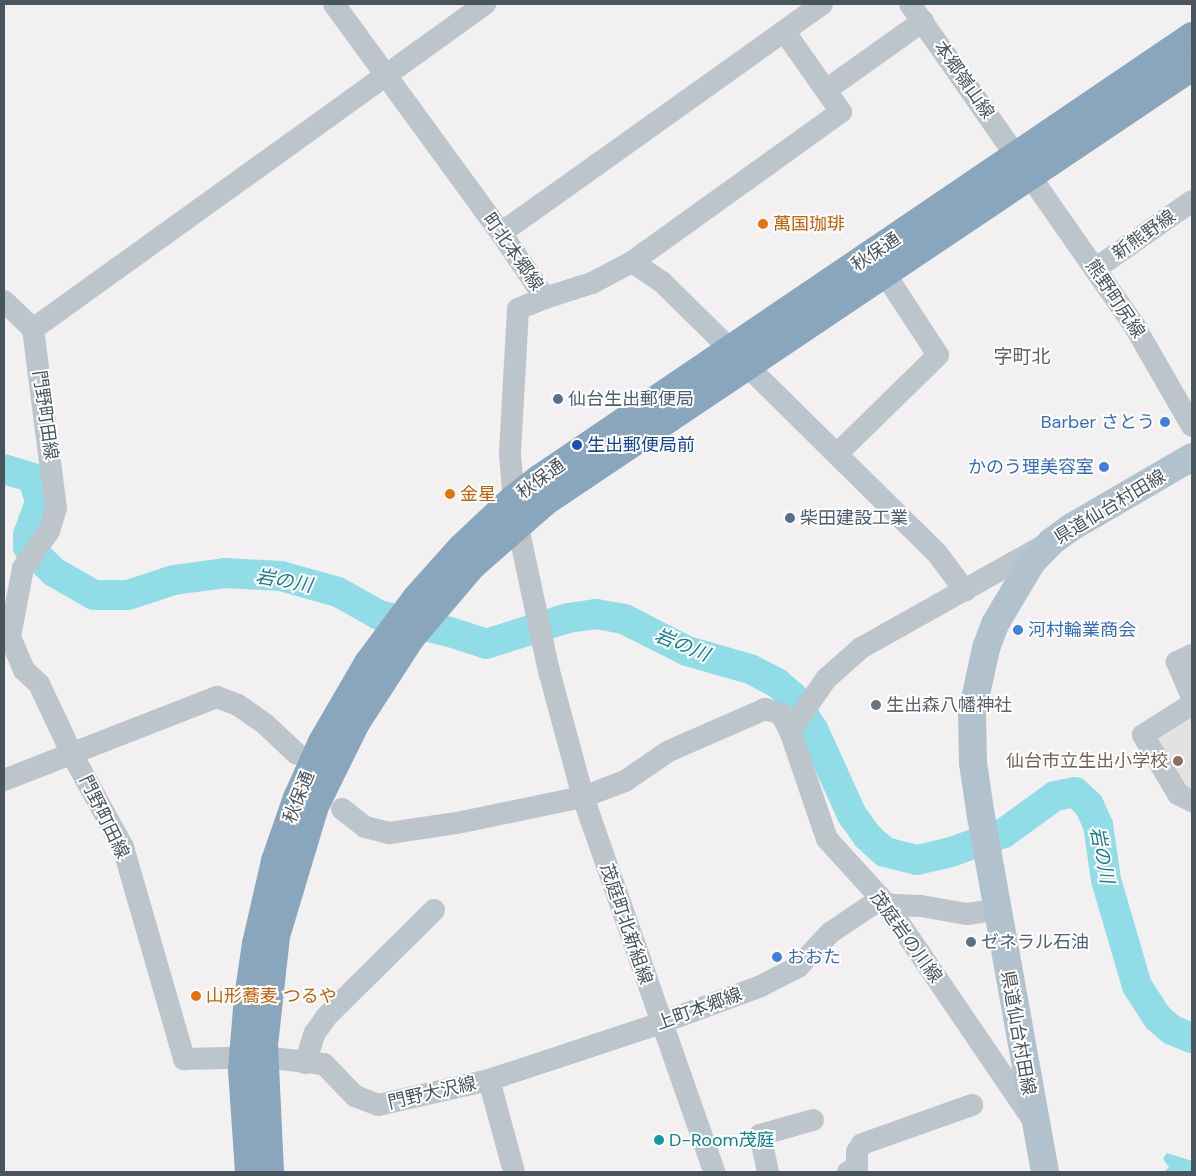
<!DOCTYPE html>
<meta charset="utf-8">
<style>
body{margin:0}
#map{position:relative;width:1196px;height:1176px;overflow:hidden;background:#f2f0f0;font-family:"DM Sans","Noto Sans JP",sans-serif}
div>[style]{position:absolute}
.education>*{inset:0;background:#e3e1e1}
.water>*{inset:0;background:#90dde8}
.river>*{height:30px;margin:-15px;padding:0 15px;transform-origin:15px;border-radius:15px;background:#90dde8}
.minor>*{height:22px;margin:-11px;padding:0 11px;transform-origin:11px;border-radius:11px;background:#bcc5cc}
.major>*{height:28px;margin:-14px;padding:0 14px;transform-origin:14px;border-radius:14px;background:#b1c1cd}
.highway>*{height:28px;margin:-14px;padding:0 14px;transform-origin:14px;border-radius:14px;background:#8aa6bc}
.dots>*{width:14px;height:14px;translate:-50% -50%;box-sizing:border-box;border:2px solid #fff;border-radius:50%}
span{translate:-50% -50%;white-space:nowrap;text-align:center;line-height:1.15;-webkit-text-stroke:4px #fff;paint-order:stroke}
.street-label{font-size:18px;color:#49555c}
.food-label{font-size:18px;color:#c56008}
.left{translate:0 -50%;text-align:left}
.service-label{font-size:18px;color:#4e5e75}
.shop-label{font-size:18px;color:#366cbe}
.right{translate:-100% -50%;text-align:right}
.transit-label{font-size:18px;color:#164399}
.worship-label{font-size:18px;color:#5b616d}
.education-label{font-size:18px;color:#785e54}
.culture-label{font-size:18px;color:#0d838f}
.neighbourhood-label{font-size:19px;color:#5d6164}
.water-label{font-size:19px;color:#147f8e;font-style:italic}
.frame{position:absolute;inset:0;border:5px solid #49555c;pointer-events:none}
</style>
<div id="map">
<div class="education">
<i style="clip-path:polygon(1192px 712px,1192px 795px,1150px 736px)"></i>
</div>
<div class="water">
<i style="clip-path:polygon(1167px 1153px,1192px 1161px,1192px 1172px,1164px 1172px,1169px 1167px,1163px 1159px)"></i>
</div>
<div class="river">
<i style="left:4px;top:469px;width:30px;rotate:17deg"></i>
<i style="left:33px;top:478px;width:25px;rotate:74deg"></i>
<i style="left:40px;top:502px;width:35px;rotate:110deg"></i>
<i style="left:28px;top:535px;width:12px;rotate:90deg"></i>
<i style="left:28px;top:547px;width:36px;rotate:44deg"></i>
<i style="left:54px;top:572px;width:46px;rotate:29.9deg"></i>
<i style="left:94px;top:595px;width:34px"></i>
<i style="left:128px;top:595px;width:48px;rotate:-18.1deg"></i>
<i style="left:174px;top:580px;width:51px;rotate:-7.8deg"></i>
<i style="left:225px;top:573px;width:56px;rotate:3.1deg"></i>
<i style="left:281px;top:576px;width:59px;rotate:15.7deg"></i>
<i style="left:338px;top:592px;width:47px;rotate:29.3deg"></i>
<i style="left:379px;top:615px;width:73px;rotate:13.5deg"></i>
<i style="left:450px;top:632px;width:38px;rotate:18deg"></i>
<i style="left:486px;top:644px;width:86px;rotate:-17.6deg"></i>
<i style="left:568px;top:618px;width:28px;rotate:-8deg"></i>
<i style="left:596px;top:614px;width:28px;rotate:10deg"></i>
<i style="left:624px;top:619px;width:71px;rotate:26.9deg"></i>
<i style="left:687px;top:651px;width:66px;rotate:15.9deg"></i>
<i style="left:750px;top:669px;width:30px;rotate:27deg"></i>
<i style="left:777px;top:683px;width:20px;rotate:41deg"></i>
<i style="left:792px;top:696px;width:39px;rotate:58deg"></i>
<i style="left:813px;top:729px;width:94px;rotate:65.6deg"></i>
<i style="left:852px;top:815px;width:26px;rotate:54deg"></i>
<i style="left:867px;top:836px;width:24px;rotate:42deg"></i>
<i style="left:885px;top:852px;width:33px;rotate:14deg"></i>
<i style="left:917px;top:860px;width:35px;rotate:-13deg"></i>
<i style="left:951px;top:852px;width:56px;rotate:-19.7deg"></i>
<i style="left:1004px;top:833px;width:63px;rotate:-36deg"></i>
<i style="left:1055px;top:796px;width:20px;rotate:-11deg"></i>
<i style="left:1075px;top:792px;width:19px;rotate:43deg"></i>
<i style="left:1089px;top:805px;width:22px;rotate:66deg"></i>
<i style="left:1098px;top:825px;width:56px;rotate:81.7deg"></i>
<i style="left:1106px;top:880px;width:110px;rotate:73.7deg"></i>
<i style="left:1137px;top:986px;width:38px;rotate:57deg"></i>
<i style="left:1158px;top:1018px;width:18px;rotate:41deg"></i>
<i style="left:1172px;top:1030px;width:22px;rotate:22deg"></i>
</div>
<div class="minor">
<i style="left:334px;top:4px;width:283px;rotate:53.9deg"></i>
<i style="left:501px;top:233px;width:78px;rotate:55.9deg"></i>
<i style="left:545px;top:298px;width:49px;rotate:-17.7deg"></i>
<i style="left:592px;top:283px;width:45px;rotate:-27.7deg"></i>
<i style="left:632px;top:262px;width:37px;rotate:34deg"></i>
<i style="left:663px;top:283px;width:385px;rotate:44.6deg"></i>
<i style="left:937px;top:553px;width:47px;rotate:53.6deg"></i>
<i style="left:910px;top:4px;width:394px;rotate:55.1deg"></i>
<i style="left:1135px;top:327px;width:114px;rotate:60.1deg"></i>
<i style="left:826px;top:90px;width:119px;rotate:-35.4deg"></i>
<i style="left:501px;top:233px;width:394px;rotate:-35.5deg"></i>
<i style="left:632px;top:262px;width:257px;rotate:-35.7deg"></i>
<i style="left:841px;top:112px;width:99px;rotate:-125.1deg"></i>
<i style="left:1095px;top:269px;width:118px;rotate:-35deg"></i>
<i style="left:545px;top:298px;width:29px;rotate:158deg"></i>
<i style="left:518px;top:309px;width:145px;rotate:93.2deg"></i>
<i style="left:510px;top:454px;width:59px;rotate:85.2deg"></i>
<i style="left:515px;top:513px;width:162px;rotate:77.9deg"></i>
<i style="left:549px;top:671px;width:131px;rotate:74.9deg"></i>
<i style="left:583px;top:797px;width:397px;rotate:70.7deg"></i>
<i style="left:4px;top:301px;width:40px;rotate:44deg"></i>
<i style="left:33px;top:329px;width:180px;rotate:82.7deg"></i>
<i style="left:56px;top:508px;width:24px;rotate:107deg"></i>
<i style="left:49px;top:531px;width:45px;rotate:125.1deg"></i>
<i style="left:23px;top:568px;width:70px;rotate:100.7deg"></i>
<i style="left:10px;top:637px;width:36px;rotate:67deg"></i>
<i style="left:24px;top:670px;width:21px;rotate:43deg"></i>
<i style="left:39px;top:684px;width:77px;rotate:64.8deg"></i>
<i style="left:72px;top:754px;width:106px;rotate:61.3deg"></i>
<i style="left:123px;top:847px;width:221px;rotate:73.9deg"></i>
<i style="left:184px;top:1059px;width:80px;rotate:-1.4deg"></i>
<i style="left:264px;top:1057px;width:60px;rotate:6.7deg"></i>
<i style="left:324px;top:1064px;width:45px;rotate:45.9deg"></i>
<i style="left:355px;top:1096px;width:25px;rotate:21deg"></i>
<i style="left:378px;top:1105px;width:114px;rotate:-12.7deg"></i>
<i style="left:489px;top:1080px;width:95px;rotate:74.8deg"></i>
<i style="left:33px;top:329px;width:557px;rotate:-35.72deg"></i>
<i style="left:838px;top:453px;width:140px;rotate:-44.4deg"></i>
<i style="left:938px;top:355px;width:97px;rotate:-123.2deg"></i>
<i style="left:1192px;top:655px;width:17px;rotate:155deg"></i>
<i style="left:1177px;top:662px;width:39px;rotate:67deg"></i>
<i style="left:1192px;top:704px;width:58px;rotate:147.7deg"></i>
<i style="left:1143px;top:735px;width:69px;rotate:59.3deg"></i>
<i style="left:1178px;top:794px;width:16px;rotate:27deg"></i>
<i style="left:4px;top:780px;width:229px;rotate:-21.3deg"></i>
<i style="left:217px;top:697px;width:22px;rotate:21deg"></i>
<i style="left:238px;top:705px;width:33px;rotate:35deg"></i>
<i style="left:265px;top:724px;width:44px;rotate:43.2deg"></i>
<i style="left:342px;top:809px;width:29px;rotate:38deg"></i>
<i style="left:365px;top:827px;width:25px;rotate:14deg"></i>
<i style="left:389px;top:833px;width:69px;rotate:-8.4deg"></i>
<i style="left:457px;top:823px;width:129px;rotate:-11.7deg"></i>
<i style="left:583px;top:797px;width:45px;rotate:-20.9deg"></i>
<i style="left:625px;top:781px;width:53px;rotate:-34.3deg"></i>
<i style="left:669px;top:751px;width:105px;rotate:-23.6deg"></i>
<i style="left:765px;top:709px;width:17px;rotate:17deg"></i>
<i style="left:781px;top:714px;width:19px;rotate:62deg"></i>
<i style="left:305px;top:1063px;width:32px;rotate:-72deg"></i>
<i style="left:315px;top:1033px;width:19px;rotate:-55deg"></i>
<i style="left:326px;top:1017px;width:152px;rotate:-44.7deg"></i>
<i style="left:489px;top:1080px;width:181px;rotate:-18.3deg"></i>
<i style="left:661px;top:1023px;width:107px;rotate:-20.3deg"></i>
<i style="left:761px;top:986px;width:42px;rotate:-27.2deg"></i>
<i style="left:798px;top:967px;width:47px;rotate:-46.7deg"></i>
<i style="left:830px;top:933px;width:52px;rotate:-34deg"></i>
<i style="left:873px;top:904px;width:48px;rotate:2.4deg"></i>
<i style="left:921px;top:906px;width:47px;rotate:9.9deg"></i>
<i style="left:967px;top:914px;width:29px;rotate:-8deg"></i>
<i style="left:1033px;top:1120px;width:260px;rotate:-124.2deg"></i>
<i style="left:887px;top:905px;width:89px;rotate:-132.3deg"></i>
<i style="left:827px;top:839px;width:114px;rotate:-108.9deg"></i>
<i style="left:790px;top:731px;width:63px;rotate:-55.3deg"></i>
<i style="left:826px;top:679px;width:47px;rotate:-41.5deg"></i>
<i style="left:861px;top:648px;width:209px;rotate:-29.3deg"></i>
<i style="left:768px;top:1172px;width:38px;rotate:-102deg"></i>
<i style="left:760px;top:1135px;width:55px;rotate:-15.8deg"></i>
<i style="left:848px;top:1172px;width:10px;rotate:-29deg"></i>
<i style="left:857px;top:1167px;width:15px;rotate:-90deg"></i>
<i style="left:857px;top:1152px;width:9px;rotate:-58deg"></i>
<i style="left:862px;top:1144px;width:117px;rotate:-19.5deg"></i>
</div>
<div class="major">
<i style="left:1045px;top:1172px;width:361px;rotate:-100.2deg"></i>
<i style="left:981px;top:817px;width:55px;rotate:-98.4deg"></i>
<i style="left:973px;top:763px;width:50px;rotate:-91.1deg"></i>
<i style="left:972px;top:713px;width:66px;rotate:-77.8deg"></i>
<i style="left:986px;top:648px;width:26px;rotate:-69deg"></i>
<i style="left:995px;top:624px;width:72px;rotate:-59.2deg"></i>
<i style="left:1032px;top:562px;width:28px;rotate:-46deg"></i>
<i style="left:1051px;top:542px;width:24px;rotate:-36deg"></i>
<i style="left:1070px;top:528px;width:141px;rotate:-30.2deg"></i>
</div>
<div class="highway">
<i style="left:249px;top:1172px;width:103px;rotate:-93.9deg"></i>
<i style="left:242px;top:1069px;width:71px;rotate:-85.2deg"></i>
<i style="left:248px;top:998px;width:55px;rotate:-81.6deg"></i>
<i style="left:256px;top:944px;width:85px;rotate:-77.1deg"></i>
<i style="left:275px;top:861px;width:67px;rotate:-70.8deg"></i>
<i style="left:297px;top:798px;width:61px;rotate:-65.9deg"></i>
<i style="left:322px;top:742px;width:91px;rotate:-59.8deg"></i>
<i style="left:368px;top:663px;width:82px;rotate:-53.4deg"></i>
<i style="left:417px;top:597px;width:66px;rotate:-48.1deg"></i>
<i style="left:461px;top:548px;width:71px;rotate:-43.3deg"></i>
<i style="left:513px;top:499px;width:34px;rotate:-38deg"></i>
<i style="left:540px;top:478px;width:788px;rotate:-34.13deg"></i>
<i style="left:270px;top:1172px;width:127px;rotate:-92.7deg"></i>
<i style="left:264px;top:1045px;width:110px;rotate:-83.7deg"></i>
<i style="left:276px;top:936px;width:136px;rotate:-73.3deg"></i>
<i style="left:315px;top:806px;width:93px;rotate:-63.7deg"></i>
<i style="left:356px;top:723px;width:101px;rotate:-57.1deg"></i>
<i style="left:411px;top:638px;width:94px;rotate:-49.7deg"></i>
<i style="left:472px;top:566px;width:97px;rotate:-41.2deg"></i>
<i style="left:545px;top:502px;width:780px;rotate:-33.91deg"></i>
</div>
<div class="dots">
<i style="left:763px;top:224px;background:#e8710a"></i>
<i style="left:558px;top:399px;background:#5c6f8a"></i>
<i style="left:1165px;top:422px;background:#3f7fe0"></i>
<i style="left:577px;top:445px;background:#1a4fb4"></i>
<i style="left:1104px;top:467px;background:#3f7fe0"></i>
<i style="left:450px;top:494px;background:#e8710a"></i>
<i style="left:790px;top:518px;background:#5c6f8a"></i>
<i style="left:1018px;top:630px;background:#3f7fe0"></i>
<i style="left:876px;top:705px;background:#6b7280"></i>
<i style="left:1178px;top:761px;background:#8d6e63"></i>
<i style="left:971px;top:942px;background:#5c6f8a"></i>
<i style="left:777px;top:957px;background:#3f7fe0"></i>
<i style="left:196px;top:996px;background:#e8710a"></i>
<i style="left:659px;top:1140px;background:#0f9aa8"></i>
</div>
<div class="street-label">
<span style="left:964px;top:80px;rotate:55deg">本郷嶺山線</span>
<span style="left:1144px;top:235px;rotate:-35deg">新熊野線</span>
<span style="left:513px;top:252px;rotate:55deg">町北本郷線</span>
<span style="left:876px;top:252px;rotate:-34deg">秋保通</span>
<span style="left:1115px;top:299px;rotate:56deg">熊野町尻線</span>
<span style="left:45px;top:415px;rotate:82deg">門野町田線</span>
<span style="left:541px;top:479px;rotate:-36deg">秋保通</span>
<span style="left:1110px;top:507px;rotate:-31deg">県道仙台村田線</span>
<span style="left:299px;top:797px;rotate:-68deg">秋保通</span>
<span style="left:104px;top:817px;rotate:64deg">門野町田線</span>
<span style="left:626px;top:924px;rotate:71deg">茂庭町北新組線</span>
<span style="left:906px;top:937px;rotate:54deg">茂庭岩の川線</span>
<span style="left:699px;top:1009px;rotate:-20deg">上町本郷線</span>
<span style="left:1018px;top:1033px;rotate:80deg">県道仙台村田線</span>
<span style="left:432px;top:1093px;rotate:-13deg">門野大沢線</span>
</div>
<div class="food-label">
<span class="left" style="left:773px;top:224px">萬国珈琲</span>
<span class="left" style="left:460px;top:494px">金星</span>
<span class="left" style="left:206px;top:996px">山形蕎麦 つるや</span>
</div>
<div class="service-label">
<span class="left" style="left:568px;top:399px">仙台生出郵便局</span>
<span class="left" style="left:800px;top:518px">柴田建設工業</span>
<span class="left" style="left:981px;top:942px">ゼネラル石油</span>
</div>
<div class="shop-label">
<span class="right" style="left:1155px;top:422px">Barber さとう</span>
<span class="right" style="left:1094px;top:467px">かのう理美容室</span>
<span class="left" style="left:1028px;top:630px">河村輪業商会</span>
<span class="left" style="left:787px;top:957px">おおた</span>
</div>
<div class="transit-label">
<span class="left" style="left:587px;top:445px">生出郵便局前</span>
</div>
<div class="worship-label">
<span class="left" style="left:886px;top:705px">生出森八幡神社</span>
</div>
<div class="education-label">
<span class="right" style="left:1168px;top:761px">仙台市立生出小学校</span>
</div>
<div class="culture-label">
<span class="left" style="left:669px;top:1140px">D-Room茂庭</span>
</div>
<div class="neighbourhood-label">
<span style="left:1022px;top:357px">字町北</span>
</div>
<div class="water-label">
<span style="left:284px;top:581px;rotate:10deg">岩の川</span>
<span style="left:682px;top:645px;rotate:22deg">岩の川</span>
<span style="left:1102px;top:855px;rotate:79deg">岩の川</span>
</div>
<div class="frame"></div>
</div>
